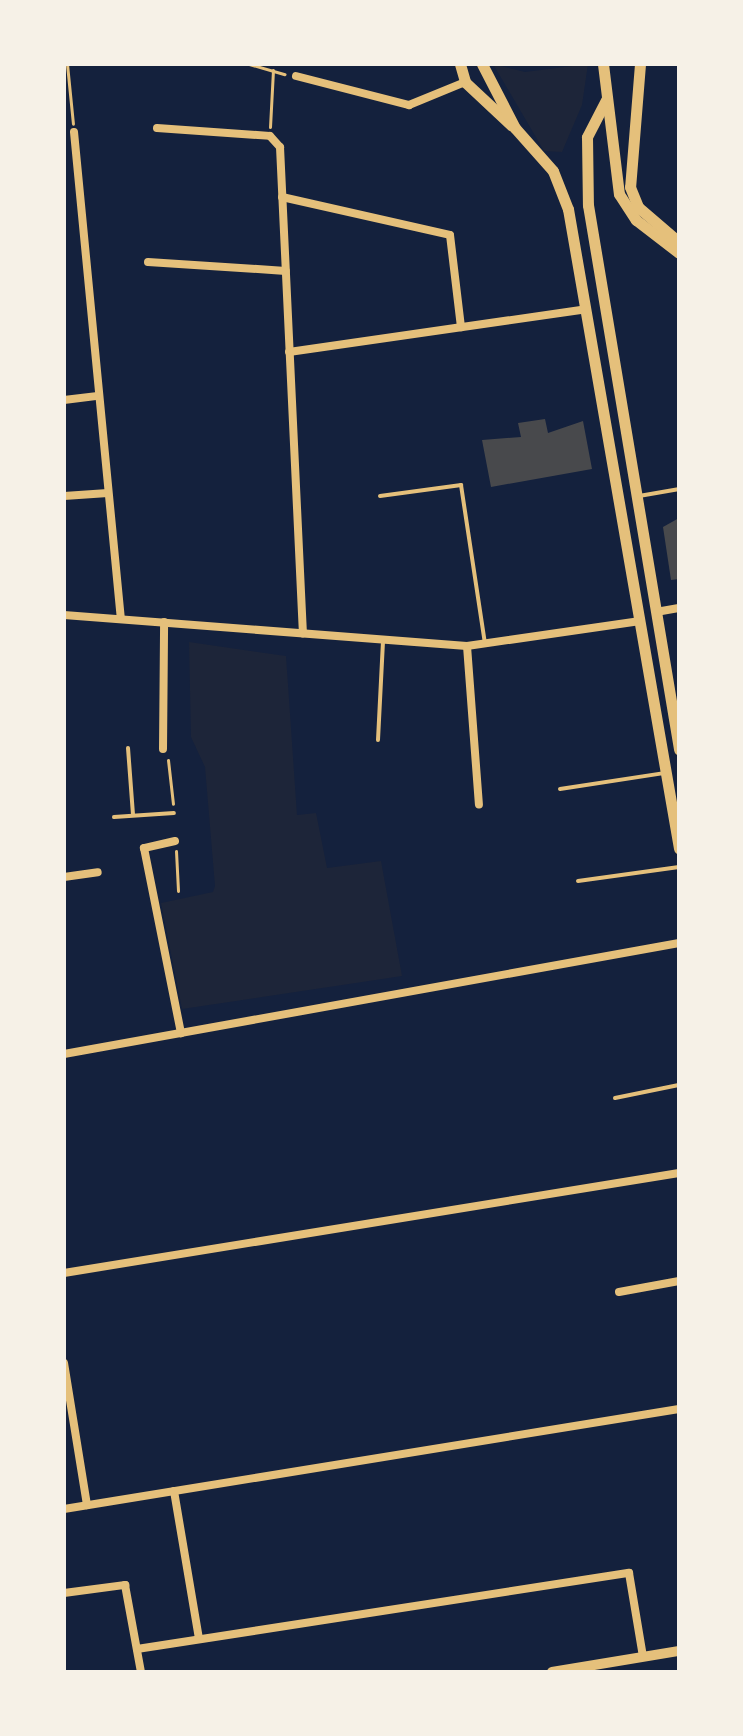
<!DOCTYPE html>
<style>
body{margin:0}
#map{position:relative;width:743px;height:1736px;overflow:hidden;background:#14213d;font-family:Ubuntu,sans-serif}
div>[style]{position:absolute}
.green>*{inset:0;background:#1d2539}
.building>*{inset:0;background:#48494c}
.path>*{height:3px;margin:-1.5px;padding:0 1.5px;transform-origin:1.5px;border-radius:1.5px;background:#e5c07b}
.service>*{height:4px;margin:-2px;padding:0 2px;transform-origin:2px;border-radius:2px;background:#e5c07b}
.minor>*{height:8px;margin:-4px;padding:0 4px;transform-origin:4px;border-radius:4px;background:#e5c07b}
.tertiary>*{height:10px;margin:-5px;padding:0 5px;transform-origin:5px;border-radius:5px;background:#e5c07b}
.secondary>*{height:11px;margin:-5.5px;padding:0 5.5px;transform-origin:5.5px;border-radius:5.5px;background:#e5c07b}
span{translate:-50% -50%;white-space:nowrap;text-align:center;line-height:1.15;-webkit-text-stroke:7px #f6f1e7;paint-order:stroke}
.frame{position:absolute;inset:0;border:66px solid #f6f1e7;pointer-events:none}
</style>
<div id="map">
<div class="green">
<i style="clip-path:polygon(493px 64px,525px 72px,588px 64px,582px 105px,562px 152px,544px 151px)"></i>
<i style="clip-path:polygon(189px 642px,286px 656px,297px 815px,316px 813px,327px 868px,381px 861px,402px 976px,182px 1009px,161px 903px,213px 892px,215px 886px,205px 767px,191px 737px)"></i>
</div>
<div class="building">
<i style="clip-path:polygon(545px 419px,548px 433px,583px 421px,592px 469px,491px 487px,482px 440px,521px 437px,518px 423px)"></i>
<i style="clip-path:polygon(679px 518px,679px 579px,671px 580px,663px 527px)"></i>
</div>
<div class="path">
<i style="left:67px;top:64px;width:60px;rotate:84.3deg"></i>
<i style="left:249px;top:64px;width:37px;rotate:16deg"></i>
<i style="left:270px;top:127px;width:57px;rotate:-87deg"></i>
<i style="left:168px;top:760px;width:44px;rotate:83.5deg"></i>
<i style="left:176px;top:851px;width:40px;rotate:87.1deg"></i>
</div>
<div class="service">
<i style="left:380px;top:496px;width:82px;rotate:-7.7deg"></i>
<i style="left:461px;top:485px;width:160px;rotate:81.4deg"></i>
<i style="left:639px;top:496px;width:41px;rotate:-9.9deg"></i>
<i style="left:378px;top:740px;width:98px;rotate:-87.1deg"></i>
<i style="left:128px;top:748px;width:67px;rotate:85.7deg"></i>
<i style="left:560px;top:789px;width:105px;rotate:-8.7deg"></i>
<i style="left:114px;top:817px;width:60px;rotate:-3.8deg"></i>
<i style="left:578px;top:881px;width:102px;rotate:-7.9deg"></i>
<i style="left:615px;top:1098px;width:65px;rotate:-11.5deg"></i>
</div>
<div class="minor">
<i style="left:296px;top:76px;width:117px;rotate:14.4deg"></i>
<i style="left:409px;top:105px;width:61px;rotate:-22.3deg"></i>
<i style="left:157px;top:128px;width:113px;rotate:4deg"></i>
<i style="left:270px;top:136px;width:15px;rotate:48deg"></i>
<i style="left:280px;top:147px;width:487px;rotate:87.3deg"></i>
<i style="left:74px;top:132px;width:489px;rotate:84.5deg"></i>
<i style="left:282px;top:197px;width:172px;rotate:12.7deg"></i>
<i style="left:450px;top:235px;width:93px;rotate:83.2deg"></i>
<i style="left:148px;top:262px;width:138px;rotate:3.7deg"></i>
<i style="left:289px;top:352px;width:300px;rotate:-8.2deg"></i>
<i style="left:64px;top:400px;width:34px;rotate:-7deg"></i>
<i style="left:64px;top:496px;width:44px;rotate:-3.9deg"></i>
<i style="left:656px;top:612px;width:23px;rotate:-10deg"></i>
<i style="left:64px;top:615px;width:404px;rotate:4.4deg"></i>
<i style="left:467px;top:646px;width:175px;rotate:-8.2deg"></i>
<i style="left:467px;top:646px;width:159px;rotate:85.7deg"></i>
<i style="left:163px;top:749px;width:127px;rotate:-89.5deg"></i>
<i style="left:175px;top:841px;width:32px;rotate:167deg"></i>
<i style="left:144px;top:848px;width:189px;rotate:78.7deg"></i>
<i style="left:64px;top:877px;width:34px;rotate:-8deg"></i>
<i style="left:64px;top:1054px;width:625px;rotate:-10.23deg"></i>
<i style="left:64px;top:1273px;width:623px;rotate:-9.24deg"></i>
<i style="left:619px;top:1292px;width:61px;rotate:-10.4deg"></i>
<i style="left:64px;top:1363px;width:144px;rotate:80.8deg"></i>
<i style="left:174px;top:1491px;width:150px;rotate:80.4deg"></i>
<i style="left:64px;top:1509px;width:623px;rotate:-9.24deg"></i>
<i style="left:64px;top:1593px;width:62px;rotate:-7.5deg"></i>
<i style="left:125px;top:1585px;width:88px;rotate:79.6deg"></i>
<i style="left:137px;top:1649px;width:498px;rotate:-8.8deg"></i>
<i style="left:629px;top:1573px;width:85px;rotate:80.5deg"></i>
</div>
<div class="tertiary">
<i style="left:552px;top:1672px;width:129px;rotate:-9.4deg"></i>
</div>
<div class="secondary">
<i style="left:460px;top:64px;width:19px;rotate:74deg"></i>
<i style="left:465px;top:82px;width:64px;rotate:43.1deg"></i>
<i style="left:482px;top:64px;width:72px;rotate:62.7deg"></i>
<i style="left:515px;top:128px;width:57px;rotate:48.5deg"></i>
<i style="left:553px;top:171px;width:41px;rotate:68.5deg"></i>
<i style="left:568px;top:209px;width:649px;rotate:80.15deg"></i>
<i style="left:603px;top:64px;width:131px;rotate:83deg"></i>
<i style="left:619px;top:194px;width:31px;rotate:57deg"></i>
<i style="left:636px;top:220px;width:54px;rotate:37.5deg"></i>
<i style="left:640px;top:64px;width:123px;rotate:94.6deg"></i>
<i style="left:630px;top:187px;width:22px;rotate:68deg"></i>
<i style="left:638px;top:207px;width:54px;rotate:40.5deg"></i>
<i style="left:606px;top:100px;width:42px;rotate:117.2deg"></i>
<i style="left:587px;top:137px;width:68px;rotate:89.2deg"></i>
<i style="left:588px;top:205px;width:552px;rotate:80.5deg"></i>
</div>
<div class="frame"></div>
</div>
